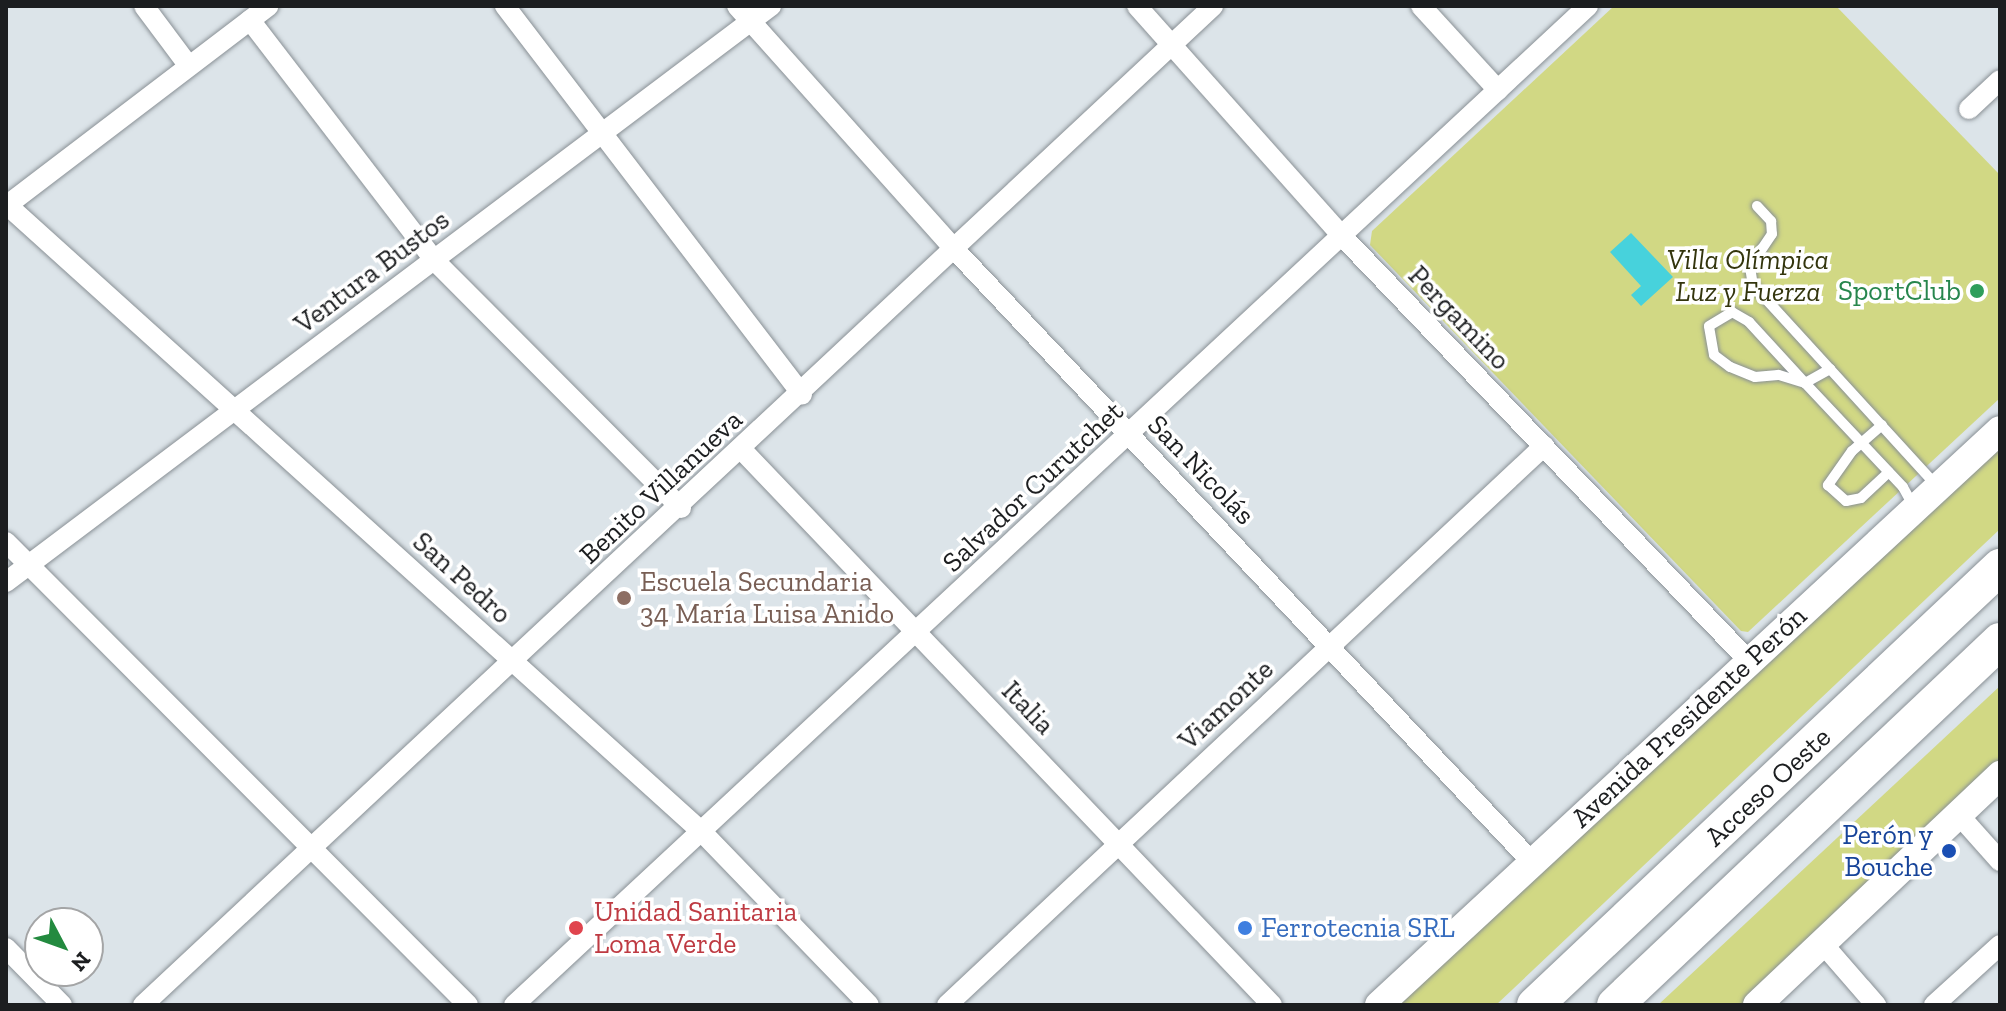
<!DOCTYPE html>
<meta charset="utf-8">
<style>
body{margin:0}
#map{position:relative;width:2006px;height:1011px;overflow:hidden;background:#dce4e9;font-family:"Zilla Slab",serif}
div>[style]{position:absolute}
.green>*{inset:0;background:#d1d884}
.water>*{inset:0;background:#47d2dc}
.roads{filter:drop-shadow(0 0 2px #899095) drop-shadow(0 0 2px #899095)}
.lane>*{height:10px;margin:-5px;padding:0 5px;transform-origin:5px;border-radius:5px;background:#fff}
.street>*{height:20px;margin:-10px;padding:0 10px;transform-origin:10px;border-radius:10px;background:#fff}
.secondary>*{height:28px;margin:-14px;padding:0 14px;transform-origin:14px;border-radius:14px;background:#fff}
.highway>*{height:36px;margin:-18px;padding:0 18px;transform-origin:18px;border-radius:18px;background:#fff}
.dots>*{width:22px;height:22px;translate:-50% -50%;box-sizing:border-box;border:4px solid #fff;border-radius:50%}
span{translate:-50% -50%;white-space:nowrap;text-align:center;line-height:1.15;-webkit-text-stroke:7px #fff;paint-order:stroke}
.park-label{font-size:28px;color:#33350d;font-style:italic}
.street-label{font-size:28px;color:#1c1e20}
.leisure-label{font-size:28px;color:#27864d}
.right{translate:-100% -50%;text-align:right}
.education-label{font-size:28px;color:#785e54}
.left{translate:0 -50%;text-align:left}
.transit-label{font-size:28px;color:#164399}
.health-label{font-size:28px;color:#be3a42}
.shop-label{font-size:28px;color:#366cbe}
.frame{position:absolute;inset:0;border:8px solid #1c1e20;pointer-events:none}
.north{position:absolute;left:24px;top:907px;width:80px;height:80px;box-sizing:border-box;background:#fff;border:2px solid #a4a5a6;border-radius:50%;rotate:131deg;font-size:22px;font-weight:700;line-height:32px;text-align:center;color:#1c1e20}
.north::after{content:'';display:block;margin:auto;width:28px;height:36px;background:#238a3f;clip-path:polygon(50% 0,100% 100%,50% 72%,0 100%)}
</style>
<div id="map">
<div class="green">
<i style="clip-path:polygon(1614px 6px,1836px 6px,2000px 175px,2000px 398px,1748px 632px,1741px 631px,1370px 245px,1372px 231px)"></i>
<i style="clip-path:polygon(2000px 446px,2000px 529px,1496px 1005px,1399px 1005px)"></i>
<i style="clip-path:polygon(2000px 686px,2000px 764px,1746px 1005px,1658px 1005px)"></i>
</div>
<div class="water">
<i style="clip-path:polygon(1631px 233px,1673px 277px,1641px 306px,1631px 295px,1641px 286px,1610px 252px)"></i>
</div>
<div class="roads">
<div class="lane">
<i style="left:1757px;top:206px;width:21px;rotate:47deg"></i>
<i style="left:1771px;top:221px;width:13px;rotate:86deg"></i>
<i style="left:1772px;top:234px;width:40px;rotate:124deg"></i>
<i style="left:1750px;top:267px;width:18px;rotate:81deg"></i>
<i style="left:1753px;top:285px;width:114px;rotate:47.5deg"></i>
<i style="left:1882px;top:425px;width:40px;rotate:139deg"></i>
<i style="left:1852px;top:451px;width:42px;rotate:125.2deg"></i>
<i style="left:1828px;top:485px;width:24px;rotate:42deg"></i>
<i style="left:1846px;top:501px;width:15px;rotate:-11deg"></i>
<i style="left:1861px;top:498px;width:38px;rotate:-43deg"></i>
<i style="left:1914px;top:507px;width:23px;rotate:-119deg"></i>
<i style="left:1903px;top:487px;width:143px;rotate:-133.3deg"></i>
<i style="left:1805px;top:383px;width:28px;rotate:-163deg"></i>
<i style="left:1778px;top:375px;width:23px;rotate:175deg"></i>
<i style="left:1755px;top:377px;width:27px;rotate:-158deg"></i>
<i style="left:1730px;top:367px;width:20px;rotate:-143deg"></i>
<i style="left:1714px;top:355px;width:29px;rotate:-100deg"></i>
<i style="left:1709px;top:326px;width:27px;rotate:-31deg"></i>
<i style="left:1732px;top:312px;width:20px;rotate:30deg"></i>
<i style="left:1749px;top:322px;width:83px;rotate:47.4deg"></i>
<i style="left:1805px;top:383px;width:29px;rotate:-29deg"></i>
<i style="left:1830px;top:369px;width:159px;rotate:47.6deg"></i>
</div>
<div class="street">
<i style="left:144px;top:6px;width:74px;rotate:53.3deg"></i>
<i style="left:505px;top:6px;width:489px;rotate:52.6deg"></i>
<i style="left:737px;top:6px;width:329px;rotate:48.2deg"></i>
<i style="left:956px;top:251px;width:840px;rotate:46.69deg"></i>
<i style="left:1137px;top:6px;width:307px;rotate:48.3deg"></i>
<i style="left:1341px;top:235px;width:590px;rotate:46.24deg"></i>
<i style="left:1421px;top:6px;width:114px;rotate:47.5deg"></i>
<i style="left:250px;top:20px;width:302px;rotate:52.5deg"></i>
<i style="left:434px;top:260px;width:350px;rotate:45.1deg"></i>
<i style="left:1969px;top:109px;width:42px;rotate:-43.1deg"></i>
<i style="left:6px;top:204px;width:937px;rotate:42.06deg"></i>
<i style="left:702px;top:832px;width:240px;rotate:46deg"></i>
<i style="left:6px;top:206px;width:330px;rotate:-37.3deg"></i>
<i style="left:743px;top:451px;width:766px;rotate:46.32deg"></i>
<i style="left:6px;top:542px;width:654px;rotate:45.06deg"></i>
<i style="left:6px;top:582px;width:958px;rotate:-36.98deg"></i>
<i style="left:1959px;top:815px;width:62px;rotate:48.3deg"></i>
<i style="left:1823px;top:944px;width:81px;rotate:49deg"></i>
<i style="left:6px;top:948px;width:80px;rotate:45.5deg"></i>
<i style="left:143px;top:1005px;width:1464px;rotate:-43.03deg"></i>
<i style="left:514px;top:1005px;width:1467px;rotate:-42.93deg"></i>
<i style="left:947px;top:1005px;width:818px;rotate:-43.12deg"></i>
<i style="left:1934px;top:1005px;width:89px;rotate:-42.3deg"></i>
</div>
<div class="secondary">
<i style="left:1379px;top:1005px;width:846px;rotate:-42.8deg"></i>
<i style="left:1757px;top:1005px;width:335px;rotate:-43.4deg"></i>
</div>
<div class="highway">
<i style="left:1535px;top:1005px;width:639px;rotate:-43.29deg"></i>
<i style="left:1615px;top:1005px;width:530px;rotate:-43.39deg"></i>
</div>
</div>
<div class="dots">
<i style="left:1977px;top:291px;background:#2e9e5b"></i>
<i style="left:624px;top:598px;background:#8d6e63"></i>
<i style="left:1949px;top:851px;background:#1a4fb4"></i>
<i style="left:576px;top:928px;background:#e0444e"></i>
<i style="left:1245px;top:928px;background:#3f7fe0"></i>
</div>
<div class="park-label">
<span style="left:1748px;top:276px">Villa Olímpica<br>Luz y Fuerza</span>
</div>
<div class="street-label">
<span style="left:372px;top:272px;rotate:-37deg">Ventura Bustos</span>
<span style="left:1459px;top:318px;rotate:46deg">Pergamino</span>
<span style="left:1201px;top:470px;rotate:46deg">San Nicolás</span>
<span style="left:661px;top:487px;rotate:-43deg">Benito Villanueva</span>
<span style="left:1033px;top:487px;rotate:-43deg">Salvador Curutchet</span>
<span style="left:462px;top:578px;rotate:42deg">San Pedro</span>
<span style="left:1226px;top:705px;rotate:-43deg">Viamonte</span>
<span style="left:1028px;top:708px;rotate:46deg">Italia</span>
<span style="left:1689px;top:717px;rotate:-43deg">Avenida Presidente Perón</span>
<span style="left:1768px;top:787px;rotate:-43deg">Acceso Oeste</span>
</div>
<div class="leisure-label">
<span class="right" style="left:1961px;top:291px">SportClub</span>
</div>
<div class="education-label">
<span class="left" style="left:640px;top:598px">Escuela Secundaria<br>34 María Luisa Anido</span>
</div>
<div class="transit-label">
<span class="right" style="left:1933px;top:851px">Perón y<br>Bouche</span>
</div>
<div class="health-label">
<span class="left" style="left:594px;top:928px">Unidad Sanitaria<br>Loma Verde</span>
</div>
<div class="shop-label">
<span class="left" style="left:1261px;top:928px">Ferrotecnia SRL</span>
</div>
<div class="frame"></div>
<div class="north">N</div>
</div>
